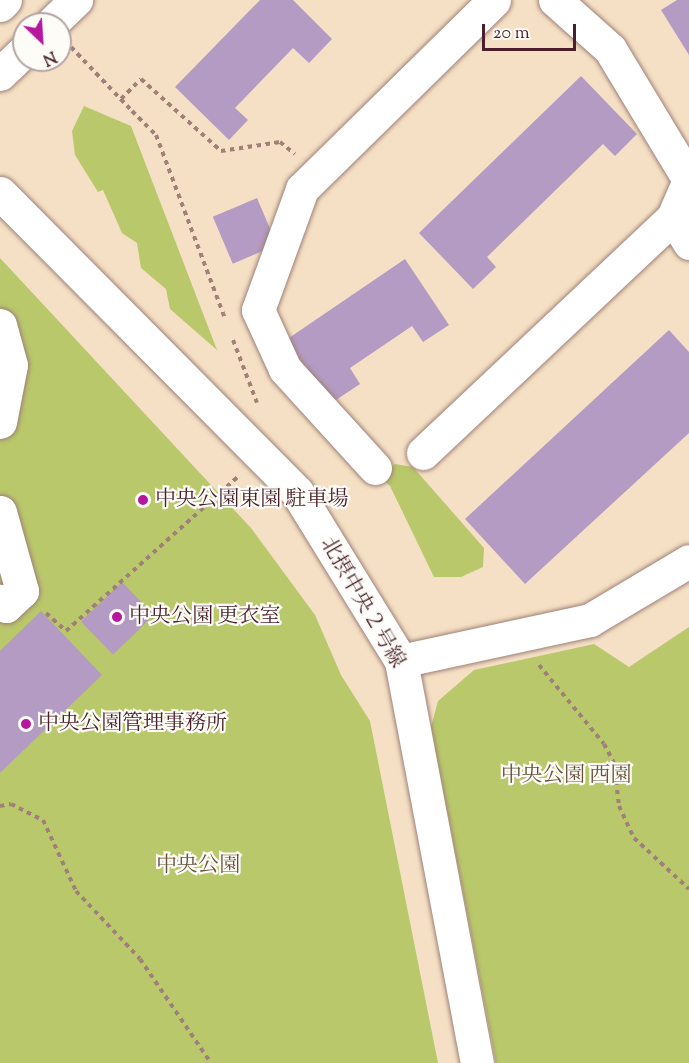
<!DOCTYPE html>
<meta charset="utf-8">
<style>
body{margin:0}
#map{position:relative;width:689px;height:1063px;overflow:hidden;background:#f5e0c5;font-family:"Sorts Mill Goudy","Noto Serif JP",serif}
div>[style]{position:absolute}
.green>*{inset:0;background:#b9c86a}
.building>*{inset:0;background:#b39bc3;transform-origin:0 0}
.path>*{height:4px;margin-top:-2px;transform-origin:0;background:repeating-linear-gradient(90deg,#a08078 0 4.5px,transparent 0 9px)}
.roads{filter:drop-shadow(0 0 2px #a08078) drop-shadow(0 0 2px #a08078)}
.minor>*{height:33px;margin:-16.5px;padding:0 16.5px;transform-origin:16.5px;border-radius:16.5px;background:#fff}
.dots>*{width:16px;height:16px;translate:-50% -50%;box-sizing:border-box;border:3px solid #fdfcf7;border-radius:50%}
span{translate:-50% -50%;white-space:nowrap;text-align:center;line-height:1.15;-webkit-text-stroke:4.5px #fdfcf7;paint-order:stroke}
.poi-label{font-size:21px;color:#4a1f2b}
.left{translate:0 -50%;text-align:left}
.street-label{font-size:21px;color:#4a1f2b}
.park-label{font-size:21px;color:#6b523e}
.north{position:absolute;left:12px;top:12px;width:60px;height:60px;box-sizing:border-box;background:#fdfcf7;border:2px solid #b5a4a5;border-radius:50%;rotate:155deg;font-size:16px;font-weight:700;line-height:24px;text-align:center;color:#4a1f2b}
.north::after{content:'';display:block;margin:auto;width:21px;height:27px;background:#b5179e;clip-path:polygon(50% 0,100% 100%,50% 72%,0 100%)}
.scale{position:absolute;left:482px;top:24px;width:94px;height:27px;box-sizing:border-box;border:3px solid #4a1f2b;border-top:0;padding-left:8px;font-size:18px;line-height:21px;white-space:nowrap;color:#4a1f2b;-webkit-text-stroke:4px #fdfcf7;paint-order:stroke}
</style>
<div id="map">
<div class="green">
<i style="clip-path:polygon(84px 106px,131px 126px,217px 350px,170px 309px,166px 289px,141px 268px,137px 243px,122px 233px,103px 190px,98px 192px,75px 155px,72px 131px)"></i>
<i style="clip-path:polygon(0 258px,251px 528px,315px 615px,341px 675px,370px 721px,438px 1063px,0 1063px)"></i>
<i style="clip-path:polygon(395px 464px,413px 467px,484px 548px,483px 567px,461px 577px,434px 577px,390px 486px,379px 476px)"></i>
<i style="clip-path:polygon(689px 627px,689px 1063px,496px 1063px,431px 727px,438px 701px,474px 670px,594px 644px,629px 667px)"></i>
</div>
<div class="building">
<i style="clip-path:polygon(260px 0,293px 0,332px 39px,309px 63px,293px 48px,235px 108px,248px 120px,229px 140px,175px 87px)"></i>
<i style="clip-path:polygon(677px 0,689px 0,689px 55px,661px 10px)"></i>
<i style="clip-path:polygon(581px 76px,637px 134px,615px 156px,603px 144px,487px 257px,496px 267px,473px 289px,419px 233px)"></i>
<i style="left:257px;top:198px;width:51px;height:48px;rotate:67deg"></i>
<i style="clip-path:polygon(405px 259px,449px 325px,423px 342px,412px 326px,350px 368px,360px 384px,330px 404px,286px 340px)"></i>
<i style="clip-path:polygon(669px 330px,689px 352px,689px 433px,525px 584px,465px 519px)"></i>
<i style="left:122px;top:582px;width:46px;height:57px;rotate:46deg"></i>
<i style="clip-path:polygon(41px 611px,102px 675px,0 773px,0 651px)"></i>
</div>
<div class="path">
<i style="left:71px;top:47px;width:88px;rotate:46.4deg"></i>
<i style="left:121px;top:99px;width:28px;rotate:-45deg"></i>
<i style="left:141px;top:79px;width:108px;rotate:42deg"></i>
<i style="left:221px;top:151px;width:60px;rotate:-8.7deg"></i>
<i style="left:280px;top:142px;width:19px;rotate:39deg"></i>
<i style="left:132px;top:111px;width:34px;rotate:45deg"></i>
<i style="left:156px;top:135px;width:197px;rotate:69.4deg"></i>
<i style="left:233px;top:340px;width:67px;rotate:69.1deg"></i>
<i style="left:46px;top:613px;width:27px;rotate:42deg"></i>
<i style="left:66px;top:631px;width:232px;rotate:-41.9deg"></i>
<i style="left:539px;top:665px;width:102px;rotate:50.6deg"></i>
<i style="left:604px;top:744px;width:21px;rotate:62deg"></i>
<i style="left:614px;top:763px;width:43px;rotate:83.4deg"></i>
<i style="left:619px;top:806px;width:35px;rotate:65deg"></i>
<i style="left:634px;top:838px;width:75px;rotate:42.8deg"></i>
<i style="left:0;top:806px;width:11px;rotate:-10deg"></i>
<i style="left:11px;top:804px;width:36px;rotate:27deg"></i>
<i style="left:43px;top:820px;width:78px;rotate:65.1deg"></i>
<i style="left:76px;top:891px;width:93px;rotate:46.7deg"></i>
<i style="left:140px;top:959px;width:126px;rotate:55.7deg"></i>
</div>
<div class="roads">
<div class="minor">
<i style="left:555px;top:0;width:74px;rotate:41.7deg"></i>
<i style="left:610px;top:49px;width:153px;rotate:58.9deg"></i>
<i style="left:689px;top:180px;width:40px;rotate:113.4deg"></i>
<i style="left:673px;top:217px;width:31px;rotate:58deg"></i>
<i style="left:0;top:5px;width:7px;rotate:-45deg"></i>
<i style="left:51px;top:24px;width:35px;rotate:-44deg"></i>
<i style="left:0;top:74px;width:33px;rotate:-44deg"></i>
<i style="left:0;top:193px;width:421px;rotate:45.2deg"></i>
<i style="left:297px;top:492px;width:198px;rotate:58.4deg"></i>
<i style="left:401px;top:661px;width:409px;rotate:79.3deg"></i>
<i style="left:0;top:325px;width:41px;rotate:74.6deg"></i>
<i style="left:11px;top:365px;width:58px;rotate:100.9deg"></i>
<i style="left:423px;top:453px;width:344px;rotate:-43.3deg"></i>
<i style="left:375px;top:468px;width:134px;rotate:-132.3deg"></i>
<i style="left:285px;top:369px;width:65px;rotate:-114.6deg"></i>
<i style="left:258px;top:310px;width:129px;rotate:-70deg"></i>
<i style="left:302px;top:189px;width:269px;rotate:-44.5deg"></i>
<i style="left:0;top:512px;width:82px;rotate:74.4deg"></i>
<i style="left:22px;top:591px;width:22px;rotate:137deg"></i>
<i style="left:6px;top:606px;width:8px;rotate:-140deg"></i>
<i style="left:401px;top:661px;width:193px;rotate:-12.2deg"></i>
<i style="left:590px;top:620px;width:115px;rotate:-30.8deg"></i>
</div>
</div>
<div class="dots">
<i style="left:143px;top:500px;background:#b5179e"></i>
<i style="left:117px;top:617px;background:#b5179e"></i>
<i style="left:26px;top:724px;background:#b5179e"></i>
</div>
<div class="poi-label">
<span class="left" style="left:155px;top:500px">中央公園東園 駐車場</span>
<span class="left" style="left:129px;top:617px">中央公園 更衣室</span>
<span class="left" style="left:38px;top:724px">中央公園管理事務所</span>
</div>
<div class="street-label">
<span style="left:362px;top:603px;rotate:60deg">北摂中央２号線</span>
</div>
<div class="park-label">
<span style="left:566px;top:776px">中央公園 西園</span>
<span style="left:198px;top:866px">中央公園</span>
</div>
<div class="north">N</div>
<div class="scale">20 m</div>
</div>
